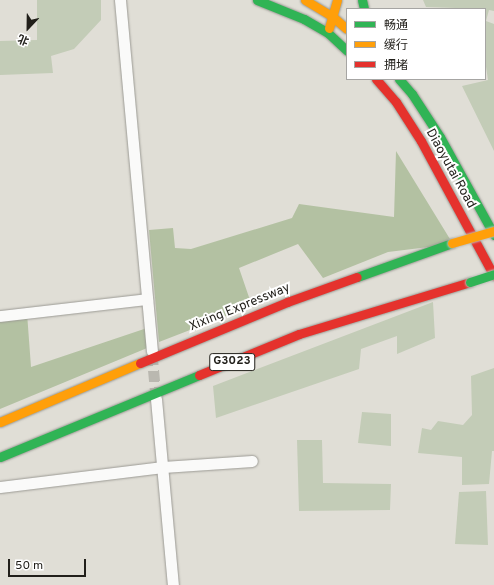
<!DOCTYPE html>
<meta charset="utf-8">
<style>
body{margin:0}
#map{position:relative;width:494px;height:585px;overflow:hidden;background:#e0ded6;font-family:Overpass,"Noto Sans SC",sans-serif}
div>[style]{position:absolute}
.green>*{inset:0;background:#c3ccb7}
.forest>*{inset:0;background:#b3c1a2}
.street-tunnel>*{height:11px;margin-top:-5.5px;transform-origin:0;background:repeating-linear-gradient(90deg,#bab8b0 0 11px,transparent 0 16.5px)}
.roads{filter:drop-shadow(0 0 1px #9b9a94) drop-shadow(0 0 1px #9b9a94)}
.street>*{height:11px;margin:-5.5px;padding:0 5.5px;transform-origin:5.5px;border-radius:5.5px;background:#fafaf9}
.fast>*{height:9px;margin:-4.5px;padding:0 4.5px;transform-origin:4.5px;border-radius:4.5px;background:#30b455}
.slow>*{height:9px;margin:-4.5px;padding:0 4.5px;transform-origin:4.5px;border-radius:4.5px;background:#ff9f0a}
.jam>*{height:9px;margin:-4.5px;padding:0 4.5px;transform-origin:4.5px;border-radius:4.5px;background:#e5322d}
.bridges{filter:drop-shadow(0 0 1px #bbbab6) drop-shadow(0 0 1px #bbbab6)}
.fast-bridge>*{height:9px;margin:-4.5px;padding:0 4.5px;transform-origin:4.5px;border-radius:4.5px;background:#30b455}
.slow-bridge>*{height:9px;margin:-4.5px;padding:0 4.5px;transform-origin:4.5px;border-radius:4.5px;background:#ff9f0a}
span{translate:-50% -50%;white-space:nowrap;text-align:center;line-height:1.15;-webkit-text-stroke:4px #fff;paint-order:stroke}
.shield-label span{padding:1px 3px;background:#fff;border:1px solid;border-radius:3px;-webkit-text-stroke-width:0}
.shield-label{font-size:12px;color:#211f1a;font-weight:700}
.street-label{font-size:13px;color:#211f1a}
.legend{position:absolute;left:346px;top:8px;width:140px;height:72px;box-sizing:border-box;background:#fff;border:1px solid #a6a5a3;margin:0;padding:5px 7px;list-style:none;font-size:12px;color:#211f1a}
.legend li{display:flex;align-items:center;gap:8px;height:20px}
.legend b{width:20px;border:1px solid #a6a5a3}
.north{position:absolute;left:8px;top:8px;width:40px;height:40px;-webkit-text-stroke:3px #fff;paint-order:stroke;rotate:202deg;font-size:11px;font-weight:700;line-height:16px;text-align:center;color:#211f1a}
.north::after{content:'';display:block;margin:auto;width:14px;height:18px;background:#211f1a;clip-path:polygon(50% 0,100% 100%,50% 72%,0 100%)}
.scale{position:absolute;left:8px;top:559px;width:78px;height:18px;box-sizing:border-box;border:2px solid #211f1a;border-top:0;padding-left:5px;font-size:12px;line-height:14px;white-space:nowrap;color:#211f1a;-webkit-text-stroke:3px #fff;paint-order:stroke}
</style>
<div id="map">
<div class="green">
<i style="clip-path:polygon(37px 0,101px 0,101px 20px,74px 49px,51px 56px,53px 73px,0 75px,0 41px,37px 40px)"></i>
<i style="clip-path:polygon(423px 0,494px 0,494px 11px,489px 10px,486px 21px,494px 24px,494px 151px,462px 86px,488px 80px,485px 60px,485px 9px,426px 7px)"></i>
<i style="clip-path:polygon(433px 302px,435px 338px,397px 354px,397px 336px,361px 349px,359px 369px,216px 418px,213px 386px)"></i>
<i style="clip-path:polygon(494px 368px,494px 451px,492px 451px,489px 484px,462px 485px,462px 457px,418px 453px,422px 428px,431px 430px,438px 421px,463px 425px,472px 415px,471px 376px)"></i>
<i style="clip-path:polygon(362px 412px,391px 414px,391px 446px,358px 443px)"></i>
<i style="clip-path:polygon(297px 440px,322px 440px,323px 483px,391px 484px,390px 510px,299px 511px)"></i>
<i style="clip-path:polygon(486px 491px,488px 545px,455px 544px,459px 492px)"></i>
</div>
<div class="forest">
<i style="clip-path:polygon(396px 151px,453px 244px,388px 252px,323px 278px,298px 244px,239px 268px,252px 306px,159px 342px,149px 230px,173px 228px,175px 248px,191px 249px,292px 218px,299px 204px,394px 217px)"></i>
<i style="clip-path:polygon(27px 313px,31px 367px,150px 327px,152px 346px,0 409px,0 317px)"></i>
</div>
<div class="street-tunnel">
<i style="left:152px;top:354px;width:42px;rotate:84.6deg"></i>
</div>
<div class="roads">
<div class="street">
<i style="left:120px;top:0;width:352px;rotate:84.8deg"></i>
<i style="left:0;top:316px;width:148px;rotate:-6.6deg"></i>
<i style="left:156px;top:399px;width:187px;rotate:84.8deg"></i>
<i style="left:0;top:487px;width:164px;rotate:-7deg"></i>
<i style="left:163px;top:467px;width:89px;rotate:-3.9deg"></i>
</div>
<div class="fast">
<i style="left:257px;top:0;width:51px;rotate:22deg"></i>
<i style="left:304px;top:19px;width:28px;rotate:30deg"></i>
<i style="left:328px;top:33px;width:26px;rotate:43deg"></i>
<i style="left:362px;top:0;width:9px;rotate:77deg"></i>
<i style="left:399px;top:79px;width:20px;rotate:49deg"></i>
<i style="left:412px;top:94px;width:51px;rotate:56.9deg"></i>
<i style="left:440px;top:137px;width:112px;rotate:61.1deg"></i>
<i style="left:357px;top:277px;width:101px;rotate:-19.7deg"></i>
<i style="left:0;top:457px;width:215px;rotate:-22.4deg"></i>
</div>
<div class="slow">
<i style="left:305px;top:0;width:33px;rotate:31deg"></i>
<i style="left:333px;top:17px;width:18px;rotate:41deg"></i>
<i style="left:329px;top:28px;width:29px;rotate:-74deg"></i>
<i style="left:0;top:422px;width:152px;rotate:-22.9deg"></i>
</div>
<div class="jam">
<i style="left:376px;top:79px;width:30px;rotate:49deg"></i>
<i style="left:396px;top:102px;width:46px;rotate:57.3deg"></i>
<i style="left:421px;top:141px;width:153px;rotate:61.6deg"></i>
<i style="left:140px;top:363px;width:159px;rotate:-22.5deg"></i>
<i style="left:287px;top:302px;width:74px;rotate:-19.7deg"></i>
<i style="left:199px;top:375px;width:108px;rotate:-22.3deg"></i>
<i style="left:299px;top:334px;width:179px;rotate:-16.9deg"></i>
</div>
</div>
<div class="bridges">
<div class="fast-bridge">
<i style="left:470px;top:282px;width:25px;rotate:-18deg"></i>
</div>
<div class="slow-bridge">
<i style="left:452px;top:243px;width:44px;rotate:-15.9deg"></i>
</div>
</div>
<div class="shield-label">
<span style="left:232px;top:362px">G3023</span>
</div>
<div class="street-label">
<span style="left:450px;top:169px;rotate:61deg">Diaoyutai Road</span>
<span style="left:240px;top:308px;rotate:-22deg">Xixing Expressway</span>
</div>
<ul class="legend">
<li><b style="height:5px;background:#30b455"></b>畅通</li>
<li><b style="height:5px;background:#ff9f0a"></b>缓行</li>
<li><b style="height:5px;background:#e5322d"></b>拥堵</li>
</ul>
<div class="north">北</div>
<div class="scale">50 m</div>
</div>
